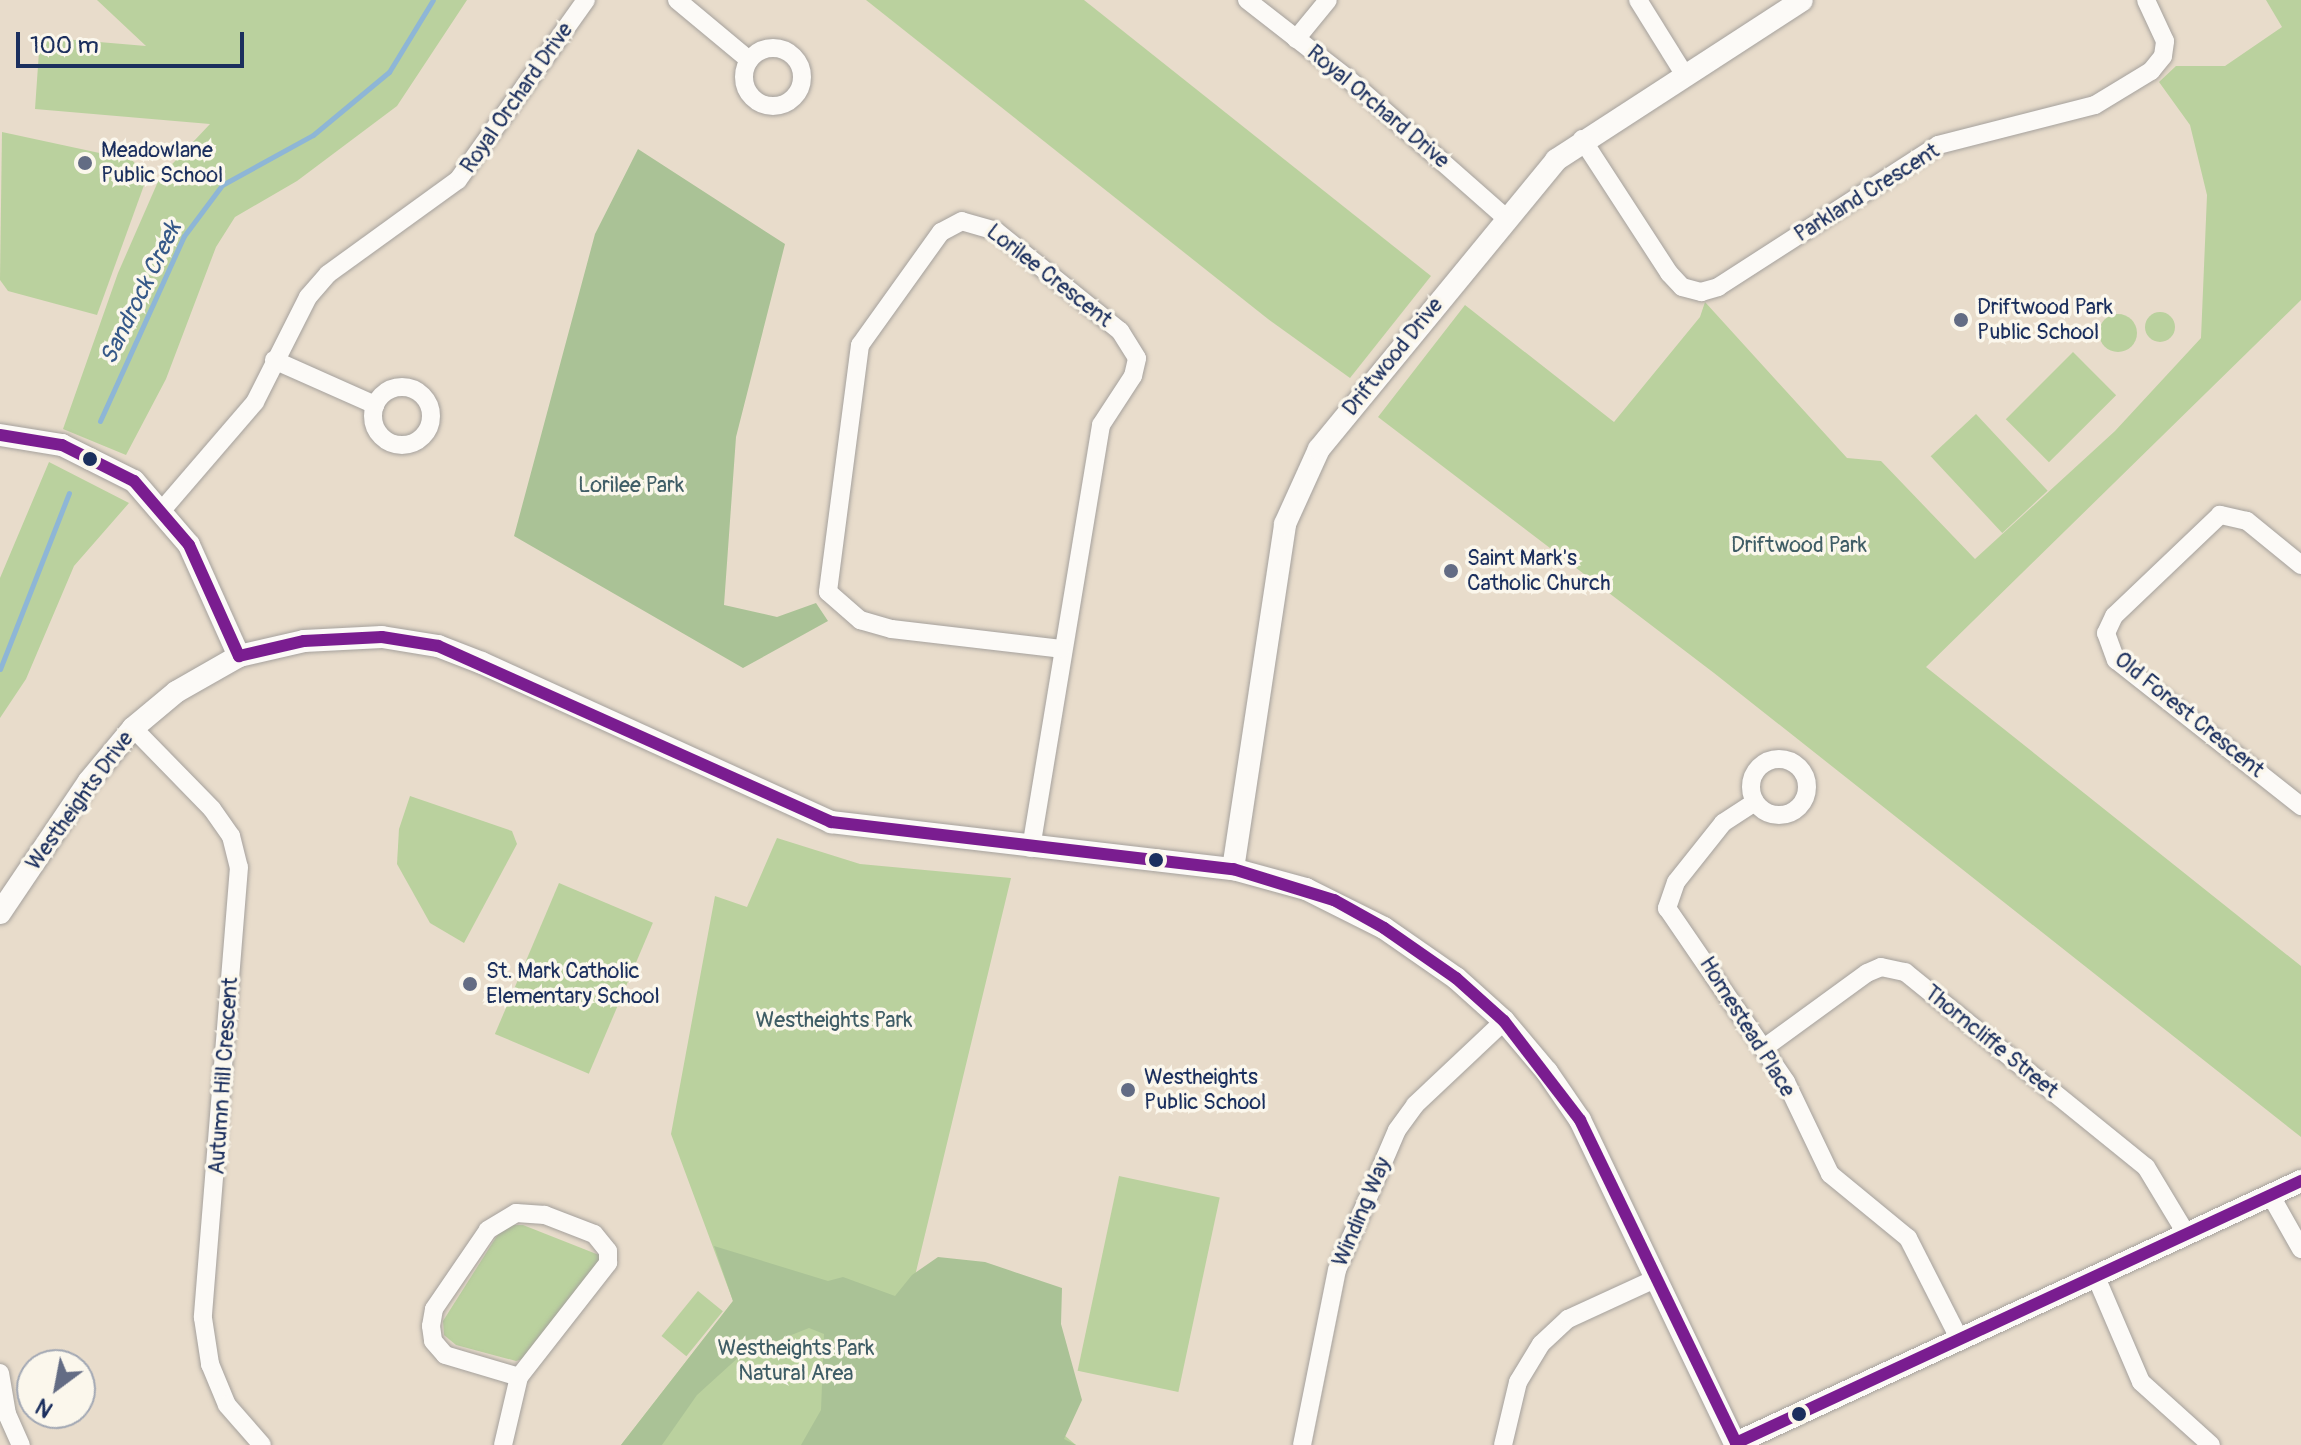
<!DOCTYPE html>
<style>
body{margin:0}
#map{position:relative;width:2301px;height:1445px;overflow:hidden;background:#e8dccb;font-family:Pangolin,sans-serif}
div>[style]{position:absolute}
.green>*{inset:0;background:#bad19e;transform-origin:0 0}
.round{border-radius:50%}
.forest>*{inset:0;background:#aac296}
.stream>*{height:5px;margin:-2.5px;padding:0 2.5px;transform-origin:2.5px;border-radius:2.5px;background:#8eb6d6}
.roads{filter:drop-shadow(0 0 2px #a5a19d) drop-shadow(0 0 2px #a5a19d)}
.minor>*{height:18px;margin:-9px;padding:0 9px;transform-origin:9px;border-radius:9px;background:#fcfaf7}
.minor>.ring{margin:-9px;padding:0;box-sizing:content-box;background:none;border:18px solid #fcfaf7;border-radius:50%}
.tertiary>*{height:22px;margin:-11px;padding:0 11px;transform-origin:11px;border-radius:11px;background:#fcfaf7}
.bus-1>*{height:12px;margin:-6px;padding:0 6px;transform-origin:6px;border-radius:6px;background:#7a1d90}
.dots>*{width:22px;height:22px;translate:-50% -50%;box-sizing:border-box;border:4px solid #fbf7ec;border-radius:50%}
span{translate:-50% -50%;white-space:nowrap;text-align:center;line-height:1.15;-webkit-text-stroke:7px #fbf7ec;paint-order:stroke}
.street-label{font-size:22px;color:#1b2f5e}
.poi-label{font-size:22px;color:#1b2f5e}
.left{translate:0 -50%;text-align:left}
.park-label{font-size:22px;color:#3f5d66}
.water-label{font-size:24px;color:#365989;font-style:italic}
.north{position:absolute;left:16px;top:1349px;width:80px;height:80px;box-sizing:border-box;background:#fbf7ec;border:2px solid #a1a7b3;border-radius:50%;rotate:212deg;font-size:22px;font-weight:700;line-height:32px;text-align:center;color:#1b2f5e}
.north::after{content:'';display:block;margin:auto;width:28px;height:36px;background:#636c84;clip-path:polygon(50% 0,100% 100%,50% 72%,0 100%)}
.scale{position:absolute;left:16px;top:32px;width:228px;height:36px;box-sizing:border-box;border:4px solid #1b2f5e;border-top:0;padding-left:10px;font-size:24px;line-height:28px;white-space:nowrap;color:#1b2f5e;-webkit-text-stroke:6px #fbf7ec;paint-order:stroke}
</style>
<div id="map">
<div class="green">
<i style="clip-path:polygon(97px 0,467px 0,397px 106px,297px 181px,235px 217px,216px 247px,166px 379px,126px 455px,63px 429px,118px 273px,160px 177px,210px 124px,35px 109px,40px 37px,146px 46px)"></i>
<i style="clip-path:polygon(866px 0,1084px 0,1431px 276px,1350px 378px,1268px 319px)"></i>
<i style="clip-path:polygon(2266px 0,2301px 0,2301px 300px,1926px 667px,2301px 966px,2301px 1137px,1714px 673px,1378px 417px,1465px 305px,1614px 422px,1700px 317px,1705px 302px,1847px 458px,1881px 461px,1975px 559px,2115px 431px,2201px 338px,2207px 195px,2190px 125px,2159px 82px,2176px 66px,2225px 66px,2282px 27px)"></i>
<i style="clip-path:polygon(2px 132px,132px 160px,147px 177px,97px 315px,8px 291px,0 280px)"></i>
<i class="round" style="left:2145px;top:312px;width:30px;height:30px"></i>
<i class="round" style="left:2099px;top:314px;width:38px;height:38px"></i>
<i style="left:2073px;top:352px;width:61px;height:95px;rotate:45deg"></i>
<i style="left:1976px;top:414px;width:105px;height:62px;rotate:47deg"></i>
<i style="clip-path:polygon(49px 462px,129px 503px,74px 566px,26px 679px,0 718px,0 578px)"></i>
<i style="clip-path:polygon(410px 796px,512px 831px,517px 844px,464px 943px,430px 923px,397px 864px,399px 829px)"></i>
<i style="clip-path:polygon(777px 838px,860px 864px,1011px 878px,908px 1305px,1076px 1445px,621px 1445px,733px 1301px,671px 1134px,715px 896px,747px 907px)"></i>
<i style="left:559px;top:883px;width:102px;height:164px;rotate:23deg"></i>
<i style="left:1119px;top:1176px;width:103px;height:199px;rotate:12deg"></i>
<i style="clip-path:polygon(510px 1225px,523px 1225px,599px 1255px,599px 1267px,526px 1358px,516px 1361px,456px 1345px,444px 1335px,443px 1321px,500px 1231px)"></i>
<i style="left:698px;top:1291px;width:32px;height:58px;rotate:39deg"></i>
</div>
<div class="forest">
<i style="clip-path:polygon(638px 149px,785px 244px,736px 437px,724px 605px,777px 617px,816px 603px,828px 621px,743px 668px,514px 536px,595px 234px)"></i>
<i style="clip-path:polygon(714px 1246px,828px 1281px,843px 1277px,895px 1296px,912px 1275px,938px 1257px,985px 1262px,1062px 1288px,1061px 1324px,1082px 1400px,1064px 1439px,1076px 1445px,801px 1445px,821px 1410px,824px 1334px,809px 1328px,741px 1355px,697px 1395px,662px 1445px,621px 1445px,733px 1301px)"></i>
</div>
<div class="stream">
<i style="left:100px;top:421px;width:203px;rotate:-65.6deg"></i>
<i style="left:184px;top:236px;width:64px;rotate:-53.3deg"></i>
<i style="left:222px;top:185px;width:104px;rotate:-28.8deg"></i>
<i style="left:313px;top:135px;width:99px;rotate:-39.7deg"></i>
<i style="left:389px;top:72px;width:84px;rotate:-58.6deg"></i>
<i style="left:0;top:669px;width:189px;rotate:-68.6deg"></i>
</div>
<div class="roads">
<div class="minor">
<i style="left:677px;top:0;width:94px;rotate:39.8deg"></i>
<i style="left:1247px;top:0;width:125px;rotate:37.9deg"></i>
<i style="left:1346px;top:77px;width:213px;rotate:41.4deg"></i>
<i style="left:1638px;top:0;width:87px;rotate:58.1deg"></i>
<i style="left:1296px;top:39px;width:50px;rotate:-50.6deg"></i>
<i class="ring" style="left:744px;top:48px;width:40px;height:40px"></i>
<i style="left:1582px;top:139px;width:160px;rotate:57deg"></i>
<i style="left:1669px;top:273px;width:19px;rotate:47deg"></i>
<i style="left:1682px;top:287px;width:20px;rotate:15deg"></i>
<i style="left:1701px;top:292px;width:18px;rotate:-16deg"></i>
<i style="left:1718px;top:287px;width:262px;rotate:-32.8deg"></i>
<i style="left:1938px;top:145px;width:162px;rotate:-14.3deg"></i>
<i style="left:2095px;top:105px;width:66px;rotate:-31.3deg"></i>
<i style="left:2151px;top:71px;width:19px;rotate:-51deg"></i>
<i style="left:2163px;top:56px;width:15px;rotate:-82deg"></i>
<i style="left:2165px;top:41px;width:45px;rotate:-114.9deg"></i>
<i style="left:274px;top:360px;width:111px;rotate:24deg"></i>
<i class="ring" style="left:373px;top:387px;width:40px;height:40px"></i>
<i style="left:163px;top:509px;width:141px;rotate:-49.3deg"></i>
<i style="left:255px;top:402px;width:118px;rotate:-63.2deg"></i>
<i style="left:308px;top:297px;width:30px;rotate:-49deg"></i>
<i style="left:328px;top:274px;width:160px;rotate:-35.9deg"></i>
<i style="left:458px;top:180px;width:221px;rotate:-54.6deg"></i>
<i style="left:2301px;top:565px;width:70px;rotate:-140.8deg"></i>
<i style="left:2247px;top:521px;width:28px;rotate:-167deg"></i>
<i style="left:2220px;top:515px;width:146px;rotate:136.4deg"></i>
<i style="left:2114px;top:616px;width:19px;rotate:115deg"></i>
<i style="left:2106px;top:633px;width:29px;rotate:70deg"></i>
<i style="left:2116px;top:660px;width:236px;rotate:38.3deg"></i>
<i style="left:133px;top:728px;width:113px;rotate:45.7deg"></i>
<i style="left:212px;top:809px;width:33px;rotate:55deg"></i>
<i style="left:231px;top:836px;width:32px;rotate:76deg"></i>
<i style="left:239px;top:867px;width:452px;rotate:94.6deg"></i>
<i style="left:203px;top:1318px;width:47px;rotate:81.3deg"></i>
<i style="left:210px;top:1364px;width:44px;rotate:67.5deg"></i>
<i style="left:227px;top:1405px;width:53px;rotate:48.8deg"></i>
<i class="ring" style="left:1751px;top:759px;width:38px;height:38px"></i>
<i style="left:1755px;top:802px;width:38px;rotate:147deg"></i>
<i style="left:1723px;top:823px;width:75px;rotate:128.5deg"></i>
<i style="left:1676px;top:882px;width:28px;rotate:109deg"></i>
<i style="left:1667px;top:908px;width:211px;rotate:55.6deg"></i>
<i style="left:1786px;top:1082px;width:102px;rotate:64.4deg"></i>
<i style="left:1830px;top:1174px;width:101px;rotate:39.4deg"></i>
<i style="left:1908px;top:1238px;width:112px;rotate:63deg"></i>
<i style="left:1031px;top:848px;width:429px;rotate:-80.6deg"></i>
<i style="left:1101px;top:425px;width:59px;rotate:-56.9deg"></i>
<i style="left:1133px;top:376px;width:18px;rotate:-77deg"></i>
<i style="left:1137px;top:358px;width:32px;rotate:-122deg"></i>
<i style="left:1120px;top:331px;width:159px;rotate:-141.1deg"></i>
<i style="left:996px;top:231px;width:35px;rotate:-164deg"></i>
<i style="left:962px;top:221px;width:24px;rotate:152deg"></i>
<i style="left:941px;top:232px;width:139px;rotate:125.6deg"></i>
<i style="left:860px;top:345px;width:249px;rotate:97.4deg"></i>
<i style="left:828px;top:592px;width:43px;rotate:41.2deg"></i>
<i style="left:860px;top:620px;width:33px;rotate:16deg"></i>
<i style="left:892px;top:629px;width:170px;rotate:6.7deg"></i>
<i style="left:1764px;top:1048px;width:127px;rotate:-36.1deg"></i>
<i style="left:1867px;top:973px;width:15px;rotate:-23deg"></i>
<i style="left:1881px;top:967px;width:25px;rotate:12deg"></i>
<i style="left:1905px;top:972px;width:310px;rotate:39deg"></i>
<i style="left:2146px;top:1167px;width:79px;rotate:58.9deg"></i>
<i style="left:2271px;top:1196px;width:61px;rotate:60.5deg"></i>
<i style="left:2096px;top:1277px;width:114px;rotate:66.8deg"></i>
<i style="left:2141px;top:1382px;width:94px;rotate:42deg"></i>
<i style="left:0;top:1373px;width:42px;rotate:80.3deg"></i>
<i style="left:7px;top:1414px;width:34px;rotate:66deg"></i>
<i style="left:503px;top:1445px;width:70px;rotate:-76.8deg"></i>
<i style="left:519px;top:1377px;width:145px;rotate:-52deg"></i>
<i style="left:608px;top:1263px;width:12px;rotate:-90deg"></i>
<i style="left:608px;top:1251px;width:22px;rotate:-129deg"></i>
<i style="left:594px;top:1234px;width:53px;rotate:-158.8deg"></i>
<i style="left:545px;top:1215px;width:29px;rotate:-176deg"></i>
<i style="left:516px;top:1213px;width:33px;rotate:149deg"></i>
<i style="left:488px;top:1230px;width:96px;rotate:124.4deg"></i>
<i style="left:434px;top:1309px;width:17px;rotate:100deg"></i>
<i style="left:431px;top:1326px;width:15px;rotate:82deg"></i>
<i style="left:433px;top:1341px;width:18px;rotate:49deg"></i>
<i style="left:445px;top:1355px;width:77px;rotate:16.6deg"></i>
<i style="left:1302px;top:1445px;width:178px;rotate:-78.7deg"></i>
<i style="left:1337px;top:1270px;width:152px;rotate:-66.8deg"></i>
<i style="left:1397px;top:1130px;width:31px;rotate:-54deg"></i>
<i style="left:1415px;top:1105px;width:122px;rotate:-43.3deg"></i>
<i style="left:1503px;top:1445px;width:65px;rotate:-76.6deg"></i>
<i style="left:1518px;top:1382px;width:44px;rotate:-58.8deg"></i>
<i style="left:1541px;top:1344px;width:37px;rotate:-43deg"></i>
<i style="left:1568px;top:1319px;width:96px;rotate:-24.7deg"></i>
</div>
<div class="tertiary">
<i style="left:0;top:435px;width:63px;rotate:9.2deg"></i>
<i style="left:62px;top:445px;width:80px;rotate:26.6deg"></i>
<i style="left:134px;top:481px;width:84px;rotate:49.3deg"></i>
<i style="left:189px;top:545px;width:122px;rotate:65.8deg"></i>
<i style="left:1233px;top:869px;width:349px;rotate:-81.4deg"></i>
<i style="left:1285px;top:524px;width:82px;rotate:-65.6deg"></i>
<i style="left:1319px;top:449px;width:374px;rotate:-50.6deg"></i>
<i style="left:1556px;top:160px;width:293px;rotate:-33deg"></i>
<i style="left:0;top:913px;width:159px;rotate:-56deg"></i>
<i style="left:89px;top:781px;width:69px;rotate:-50.3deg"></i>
<i style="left:133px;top:728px;width:56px;rotate:-39.9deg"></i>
<i style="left:176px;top:692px;width:73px;rotate:-29.7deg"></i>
<i style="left:239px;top:656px;width:67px;rotate:-13deg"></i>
<i style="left:304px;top:641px;width:78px;rotate:-2.9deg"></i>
<i style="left:382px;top:637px;width:57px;rotate:9.1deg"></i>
<i style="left:438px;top:646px;width:47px;rotate:21.1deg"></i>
<i style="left:482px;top:663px;width:384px;rotate:24.5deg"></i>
<i style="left:831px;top:822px;width:405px;rotate:6.7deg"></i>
<i style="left:1233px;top:869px;width:76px;rotate:15.3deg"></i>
<i style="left:1306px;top:889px;width:87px;rotate:26.6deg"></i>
<i style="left:1384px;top:928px;width:88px;rotate:34.8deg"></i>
<i style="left:1456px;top:978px;width:64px;rotate:41.9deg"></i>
<i style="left:1504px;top:1021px;width:67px;rotate:49.9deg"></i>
<i style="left:1547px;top:1072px;width:58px;rotate:55.5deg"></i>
<i style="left:1580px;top:1120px;width:361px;rotate:64.4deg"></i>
<i style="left:1736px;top:1443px;width:623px;rotate:-24.88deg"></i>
</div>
</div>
<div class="bus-1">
<i style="left:0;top:435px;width:63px;rotate:9.2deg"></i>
<i style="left:62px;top:445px;width:80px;rotate:26.6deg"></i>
<i style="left:134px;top:481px;width:84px;rotate:49.3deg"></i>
<i style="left:189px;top:545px;width:122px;rotate:65.8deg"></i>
<i style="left:239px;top:656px;width:67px;rotate:-13deg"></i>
<i style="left:304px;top:641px;width:78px;rotate:-2.9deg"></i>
<i style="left:382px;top:637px;width:57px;rotate:9.1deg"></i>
<i style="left:438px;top:646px;width:431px;rotate:24.1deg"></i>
<i style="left:831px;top:822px;width:405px;rotate:6.7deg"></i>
<i style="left:1233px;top:869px;width:106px;rotate:17.1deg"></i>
<i style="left:1334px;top:900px;width:57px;rotate:29.2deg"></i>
<i style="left:1384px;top:928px;width:88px;rotate:34.8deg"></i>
<i style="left:1456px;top:978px;width:64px;rotate:41.9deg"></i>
<i style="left:1504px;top:1021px;width:125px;rotate:52.5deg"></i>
<i style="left:1580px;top:1120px;width:359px;rotate:64.2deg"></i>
<i style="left:1736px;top:1443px;width:623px;rotate:-24.88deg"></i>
</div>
<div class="dots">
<i style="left:85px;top:163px;background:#636c84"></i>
<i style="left:1961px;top:320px;background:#636c84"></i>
<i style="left:90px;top:459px;background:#1b2f5e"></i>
<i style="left:1451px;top:571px;background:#636c84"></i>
<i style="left:1156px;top:860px;background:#1b2f5e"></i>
<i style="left:470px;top:984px;background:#636c84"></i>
<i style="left:1128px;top:1090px;background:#636c84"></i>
<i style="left:1799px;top:1414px;background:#1b2f5e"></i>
</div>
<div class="street-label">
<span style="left:517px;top:98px;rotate:-55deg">Royal Orchard Drive</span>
<span style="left:1378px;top:107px;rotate:40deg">Royal Orchard Drive</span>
<span style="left:1867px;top:193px;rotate:-32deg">Parkland Crescent</span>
<span style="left:1049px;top:276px;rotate:38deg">Lorilee Crescent</span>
<span style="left:1393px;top:357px;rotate:-51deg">Driftwood Drive</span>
<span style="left:2189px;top:715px;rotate:39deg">Old Forest Crescent</span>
<span style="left:80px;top:801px;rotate:-54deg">Westheights Drive</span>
<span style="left:1747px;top:1027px;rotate:58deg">Homestead Place</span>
<span style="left:1991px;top:1042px;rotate:39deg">Thorncliffe Street</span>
<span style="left:224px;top:1076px;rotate:-86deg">Autumn Hill Crescent</span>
<span style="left:1362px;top:1212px;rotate:-67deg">Winding Way</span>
</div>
<div class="poi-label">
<span class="left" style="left:101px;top:163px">Meadowlane<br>Public School</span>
<span class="left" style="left:1977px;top:320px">Driftwood Park<br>Public School</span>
<span class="left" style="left:1467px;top:571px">Saint Mark's<br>Catholic Church</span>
<span class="left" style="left:486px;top:984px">St. Mark Catholic<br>Elementary School</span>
<span class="left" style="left:1144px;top:1090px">Westheights<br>Public School</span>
</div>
<div class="park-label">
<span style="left:631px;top:486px">Lorilee Park</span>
<span style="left:1799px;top:546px">Driftwood Park</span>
<span style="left:834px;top:1021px">Westheights Park</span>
<span style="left:796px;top:1361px">Westheights Park<br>Natural Area</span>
</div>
<div class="water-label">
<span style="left:141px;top:293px;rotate:-64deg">Sandrock Creek</span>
</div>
<div class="north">N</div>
<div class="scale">100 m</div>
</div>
